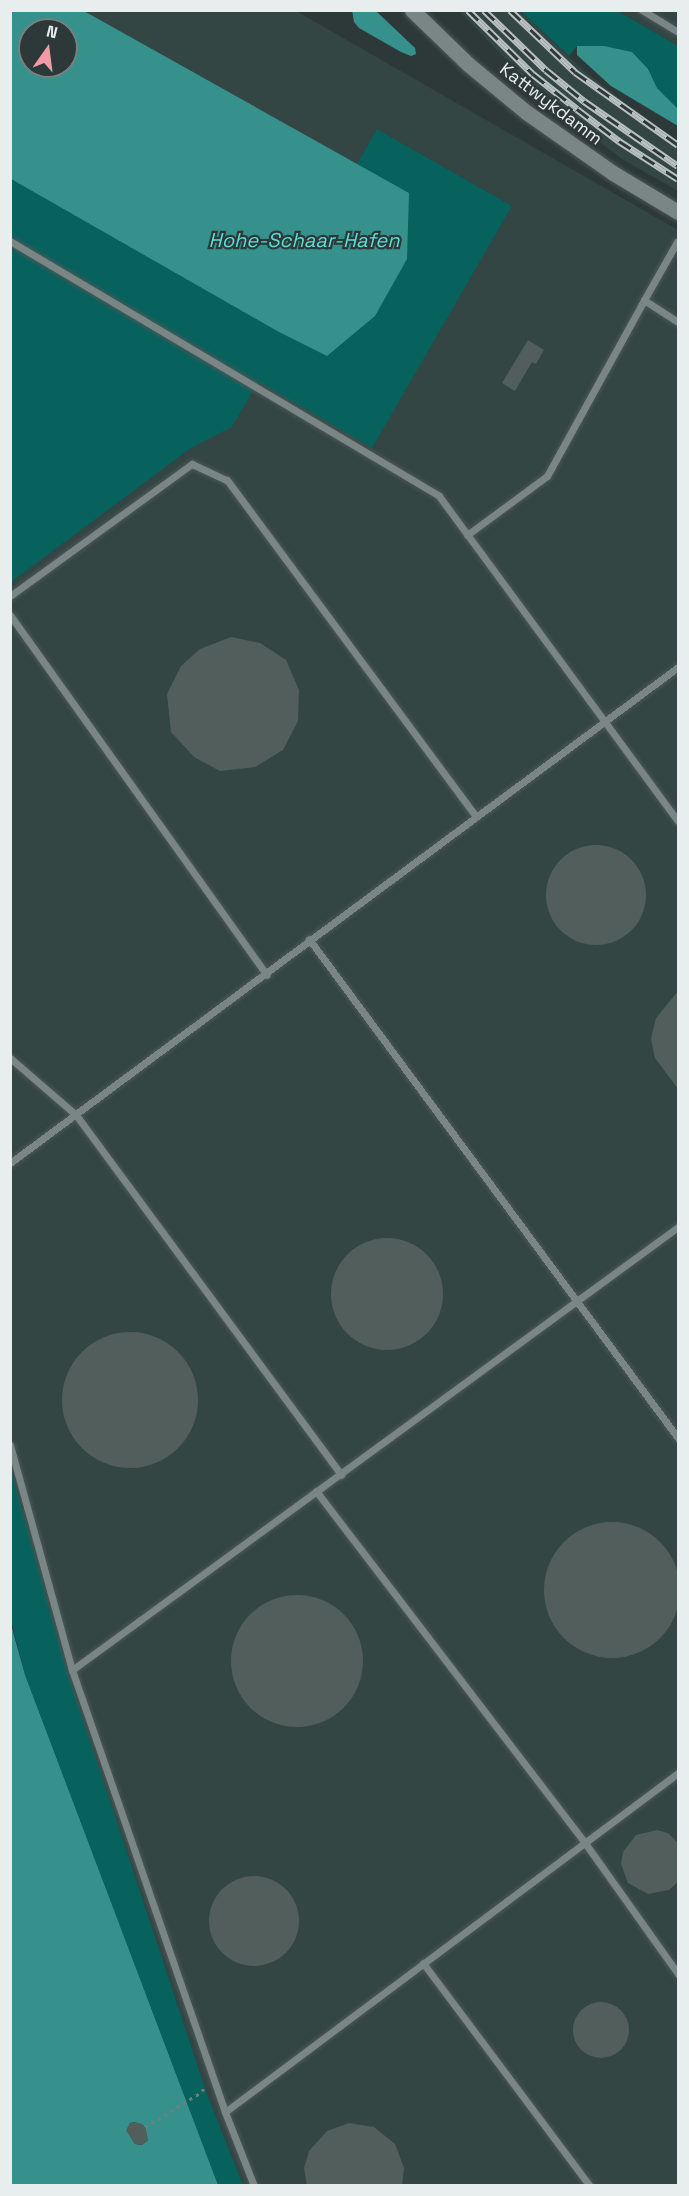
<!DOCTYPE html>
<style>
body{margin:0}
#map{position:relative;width:689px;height:2196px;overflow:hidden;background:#2d3938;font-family:"Space Grotesk",sans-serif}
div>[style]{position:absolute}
.built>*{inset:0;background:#334644}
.green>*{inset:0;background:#07625e}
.water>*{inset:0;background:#36918c}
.building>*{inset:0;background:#515e5c}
.round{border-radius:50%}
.path>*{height:3px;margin-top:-1.5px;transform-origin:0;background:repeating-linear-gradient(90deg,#727d7c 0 3px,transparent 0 7.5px)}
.roads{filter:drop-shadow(0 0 2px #4c5655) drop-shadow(0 0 2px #4c5655)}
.service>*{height:7px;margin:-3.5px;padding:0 3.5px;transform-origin:3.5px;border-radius:3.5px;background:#798685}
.secondary>*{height:15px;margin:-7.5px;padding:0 7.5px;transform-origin:7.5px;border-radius:7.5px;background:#798685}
.rail>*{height:7px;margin-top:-3.5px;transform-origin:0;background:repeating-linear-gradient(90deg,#2d3938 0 14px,#b9c1c0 0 28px);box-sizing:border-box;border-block:2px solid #b9c1c0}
span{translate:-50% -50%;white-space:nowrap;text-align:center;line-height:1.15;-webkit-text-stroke:4.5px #2d3938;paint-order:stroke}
.street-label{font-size:18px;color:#e7eeed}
.water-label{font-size:20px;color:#5aded7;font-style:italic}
.frame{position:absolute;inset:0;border:12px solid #e7eeed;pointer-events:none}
.north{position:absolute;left:18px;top:18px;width:60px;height:60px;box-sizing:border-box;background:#2d3938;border:2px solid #778180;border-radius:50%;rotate:14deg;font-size:16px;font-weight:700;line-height:24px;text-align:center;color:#e7eeed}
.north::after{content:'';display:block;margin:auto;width:21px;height:27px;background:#f39aa8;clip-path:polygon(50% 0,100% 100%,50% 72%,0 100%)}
</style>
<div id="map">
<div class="built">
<i style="clip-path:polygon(84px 11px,296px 11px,678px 230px,678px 2185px,243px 2185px,207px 2094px,67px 1670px,39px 1574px,11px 1466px,10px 582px,191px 448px,232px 427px,258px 382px,372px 447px,512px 206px,377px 129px,357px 164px)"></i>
<i style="clip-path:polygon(459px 11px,521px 11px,582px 69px,645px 119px,678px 141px,678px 191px,622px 159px,573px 122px,525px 79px)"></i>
<i style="clip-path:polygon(618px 11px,678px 11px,678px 46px)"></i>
</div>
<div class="green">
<i style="clip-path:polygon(521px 11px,618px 11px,678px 46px,678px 109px,657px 88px,648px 69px,577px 46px,569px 56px)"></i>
<i style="clip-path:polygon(377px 129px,512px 206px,372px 448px,258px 382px,232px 427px,191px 448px,11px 582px,11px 179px,277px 331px,409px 193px,357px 164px)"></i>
<i style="clip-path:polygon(10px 1465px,67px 1670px,207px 2094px,243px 2185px,218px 2185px,25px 1675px,11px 1621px)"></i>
</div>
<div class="water">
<i style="clip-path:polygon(evenodd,11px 10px,84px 11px,409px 193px,407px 259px,375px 316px,327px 356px,277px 331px,11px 179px,11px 10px,30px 30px,66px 30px,66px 66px,30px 66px,30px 30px)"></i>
<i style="clip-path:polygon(352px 10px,376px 11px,415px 48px,416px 54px,411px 56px,401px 52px,359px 28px,354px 22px)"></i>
<i style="clip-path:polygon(577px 46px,604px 46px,632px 52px,648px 69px,657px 88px,678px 109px,678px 126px,611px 86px,577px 55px)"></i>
<i style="clip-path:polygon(evenodd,10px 1621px,25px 1675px,218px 2185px,11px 2185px,10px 1621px,135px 2122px,140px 2127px,143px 2125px,146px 2130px,144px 2132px,148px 2140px,142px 2145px,135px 2144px,127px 2131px,130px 2123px,135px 2122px)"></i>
</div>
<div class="building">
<i style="clip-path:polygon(528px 340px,544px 350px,536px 364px,532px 362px,515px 391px,502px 383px)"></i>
<i style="clip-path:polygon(231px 637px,260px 643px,286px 660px,299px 690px,298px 721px,283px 750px,255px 767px,220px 771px,194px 757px,171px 732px,167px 694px,181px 666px,200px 649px)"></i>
<i class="round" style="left:546px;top:845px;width:100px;height:100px"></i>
<i style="clip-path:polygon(678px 991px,678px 1089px,655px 1058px,651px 1039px,656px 1018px)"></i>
<i class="round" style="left:331px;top:1238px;width:112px;height:112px"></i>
<i class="round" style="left:62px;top:1332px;width:136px;height:136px"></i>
<i class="round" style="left:544px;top:1522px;width:136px;height:136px"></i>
<i class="round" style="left:231px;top:1595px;width:132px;height:132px"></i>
<i style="clip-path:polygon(657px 1830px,668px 1833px,678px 1843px,678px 1882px,669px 1890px,648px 1894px,628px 1883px,621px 1864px,623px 1852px,636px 1835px)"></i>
<i class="round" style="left:209px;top:1876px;width:90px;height:90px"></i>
<i class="round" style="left:573px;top:2002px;width:56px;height:56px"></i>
<i style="clip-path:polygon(135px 2122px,142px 2124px,146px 2129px,148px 2140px,142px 2145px,135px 2144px,126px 2130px,130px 2123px)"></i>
<i style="clip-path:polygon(349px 2123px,374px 2127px,395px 2144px,404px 2168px,402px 2186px,307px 2186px,304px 2168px,309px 2151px,327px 2131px)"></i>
</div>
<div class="path">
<i style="left:145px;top:2127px;width:68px;rotate:-31.8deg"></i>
<i style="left:203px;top:2091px;width:5px;rotate:-90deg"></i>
</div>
<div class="roads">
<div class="service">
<i style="left:642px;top:10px;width:42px;rotate:31.4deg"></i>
<i style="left:10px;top:241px;width:499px;rotate:30.7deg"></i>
<i style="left:439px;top:496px;width:403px;rotate:53.7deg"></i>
<i style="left:644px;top:300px;width:67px;rotate:-60.4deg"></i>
<i style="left:467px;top:535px;width:99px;rotate:-36.4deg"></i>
<i style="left:547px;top:476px;width:201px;rotate:-61.1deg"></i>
<i style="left:644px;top:300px;width:40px;rotate:32.9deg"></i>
<i style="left:10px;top:596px;width:225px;rotate:-36deg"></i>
<i style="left:192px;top:464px;width:38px;rotate:25deg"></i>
<i style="left:227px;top:480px;width:418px;rotate:53.5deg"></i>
<i style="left:10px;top:615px;width:442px;rotate:54.5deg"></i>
<i style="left:309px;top:939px;width:621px;rotate:53.52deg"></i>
<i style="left:10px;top:1058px;width:87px;rotate:40.8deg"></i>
<i style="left:76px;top:1115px;width:447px;rotate:53.6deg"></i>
<i style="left:10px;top:1163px;width:832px;rotate:-36.59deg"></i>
<i style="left:10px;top:1445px;width:233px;rotate:74.6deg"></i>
<i style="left:72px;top:1670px;width:468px;rotate:70.9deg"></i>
<i style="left:225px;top:2112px;width:79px;rotate:68.6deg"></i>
<i style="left:316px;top:1491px;width:443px;rotate:52.6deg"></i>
<i style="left:585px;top:1843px;width:161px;rotate:54.6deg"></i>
<i style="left:72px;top:1670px;width:751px;rotate:-36.17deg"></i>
<i style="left:423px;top:1963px;width:279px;rotate:53.2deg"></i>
<i style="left:225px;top:2112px;width:566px;rotate:-36.81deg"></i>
</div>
<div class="secondary">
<i style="left:412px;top:10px;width:79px;rotate:44deg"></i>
<i style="left:469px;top:65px;width:74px;rotate:39.5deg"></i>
<i style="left:526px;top:112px;width:106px;rotate:35deg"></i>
<i style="left:613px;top:173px;width:76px;rotate:31deg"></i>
</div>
</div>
<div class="rail">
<i style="left:468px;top:10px;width:91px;rotate:44.6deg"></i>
<i style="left:533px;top:74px;width:56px;rotate:38.5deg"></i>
<i style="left:577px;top:109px;width:53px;rotate:37.3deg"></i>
<i style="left:619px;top:141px;width:70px;rotate:32.8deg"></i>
<i style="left:484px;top:10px;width:86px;rotate:44.1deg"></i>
<i style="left:546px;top:70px;width:49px;rotate:39.2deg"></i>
<i style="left:584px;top:101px;width:114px;rotate:34.7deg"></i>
<i style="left:510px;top:10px;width:90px;rotate:43.6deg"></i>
<i style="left:575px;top:72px;width:126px;rotate:35.3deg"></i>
</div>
<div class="street-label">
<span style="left:551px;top:104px;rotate:37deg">Kattwykdamm</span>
</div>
<div class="water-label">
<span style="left:304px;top:240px">Hohe-Schaar-Hafen</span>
</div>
<div class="frame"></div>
<div class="north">N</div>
</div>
